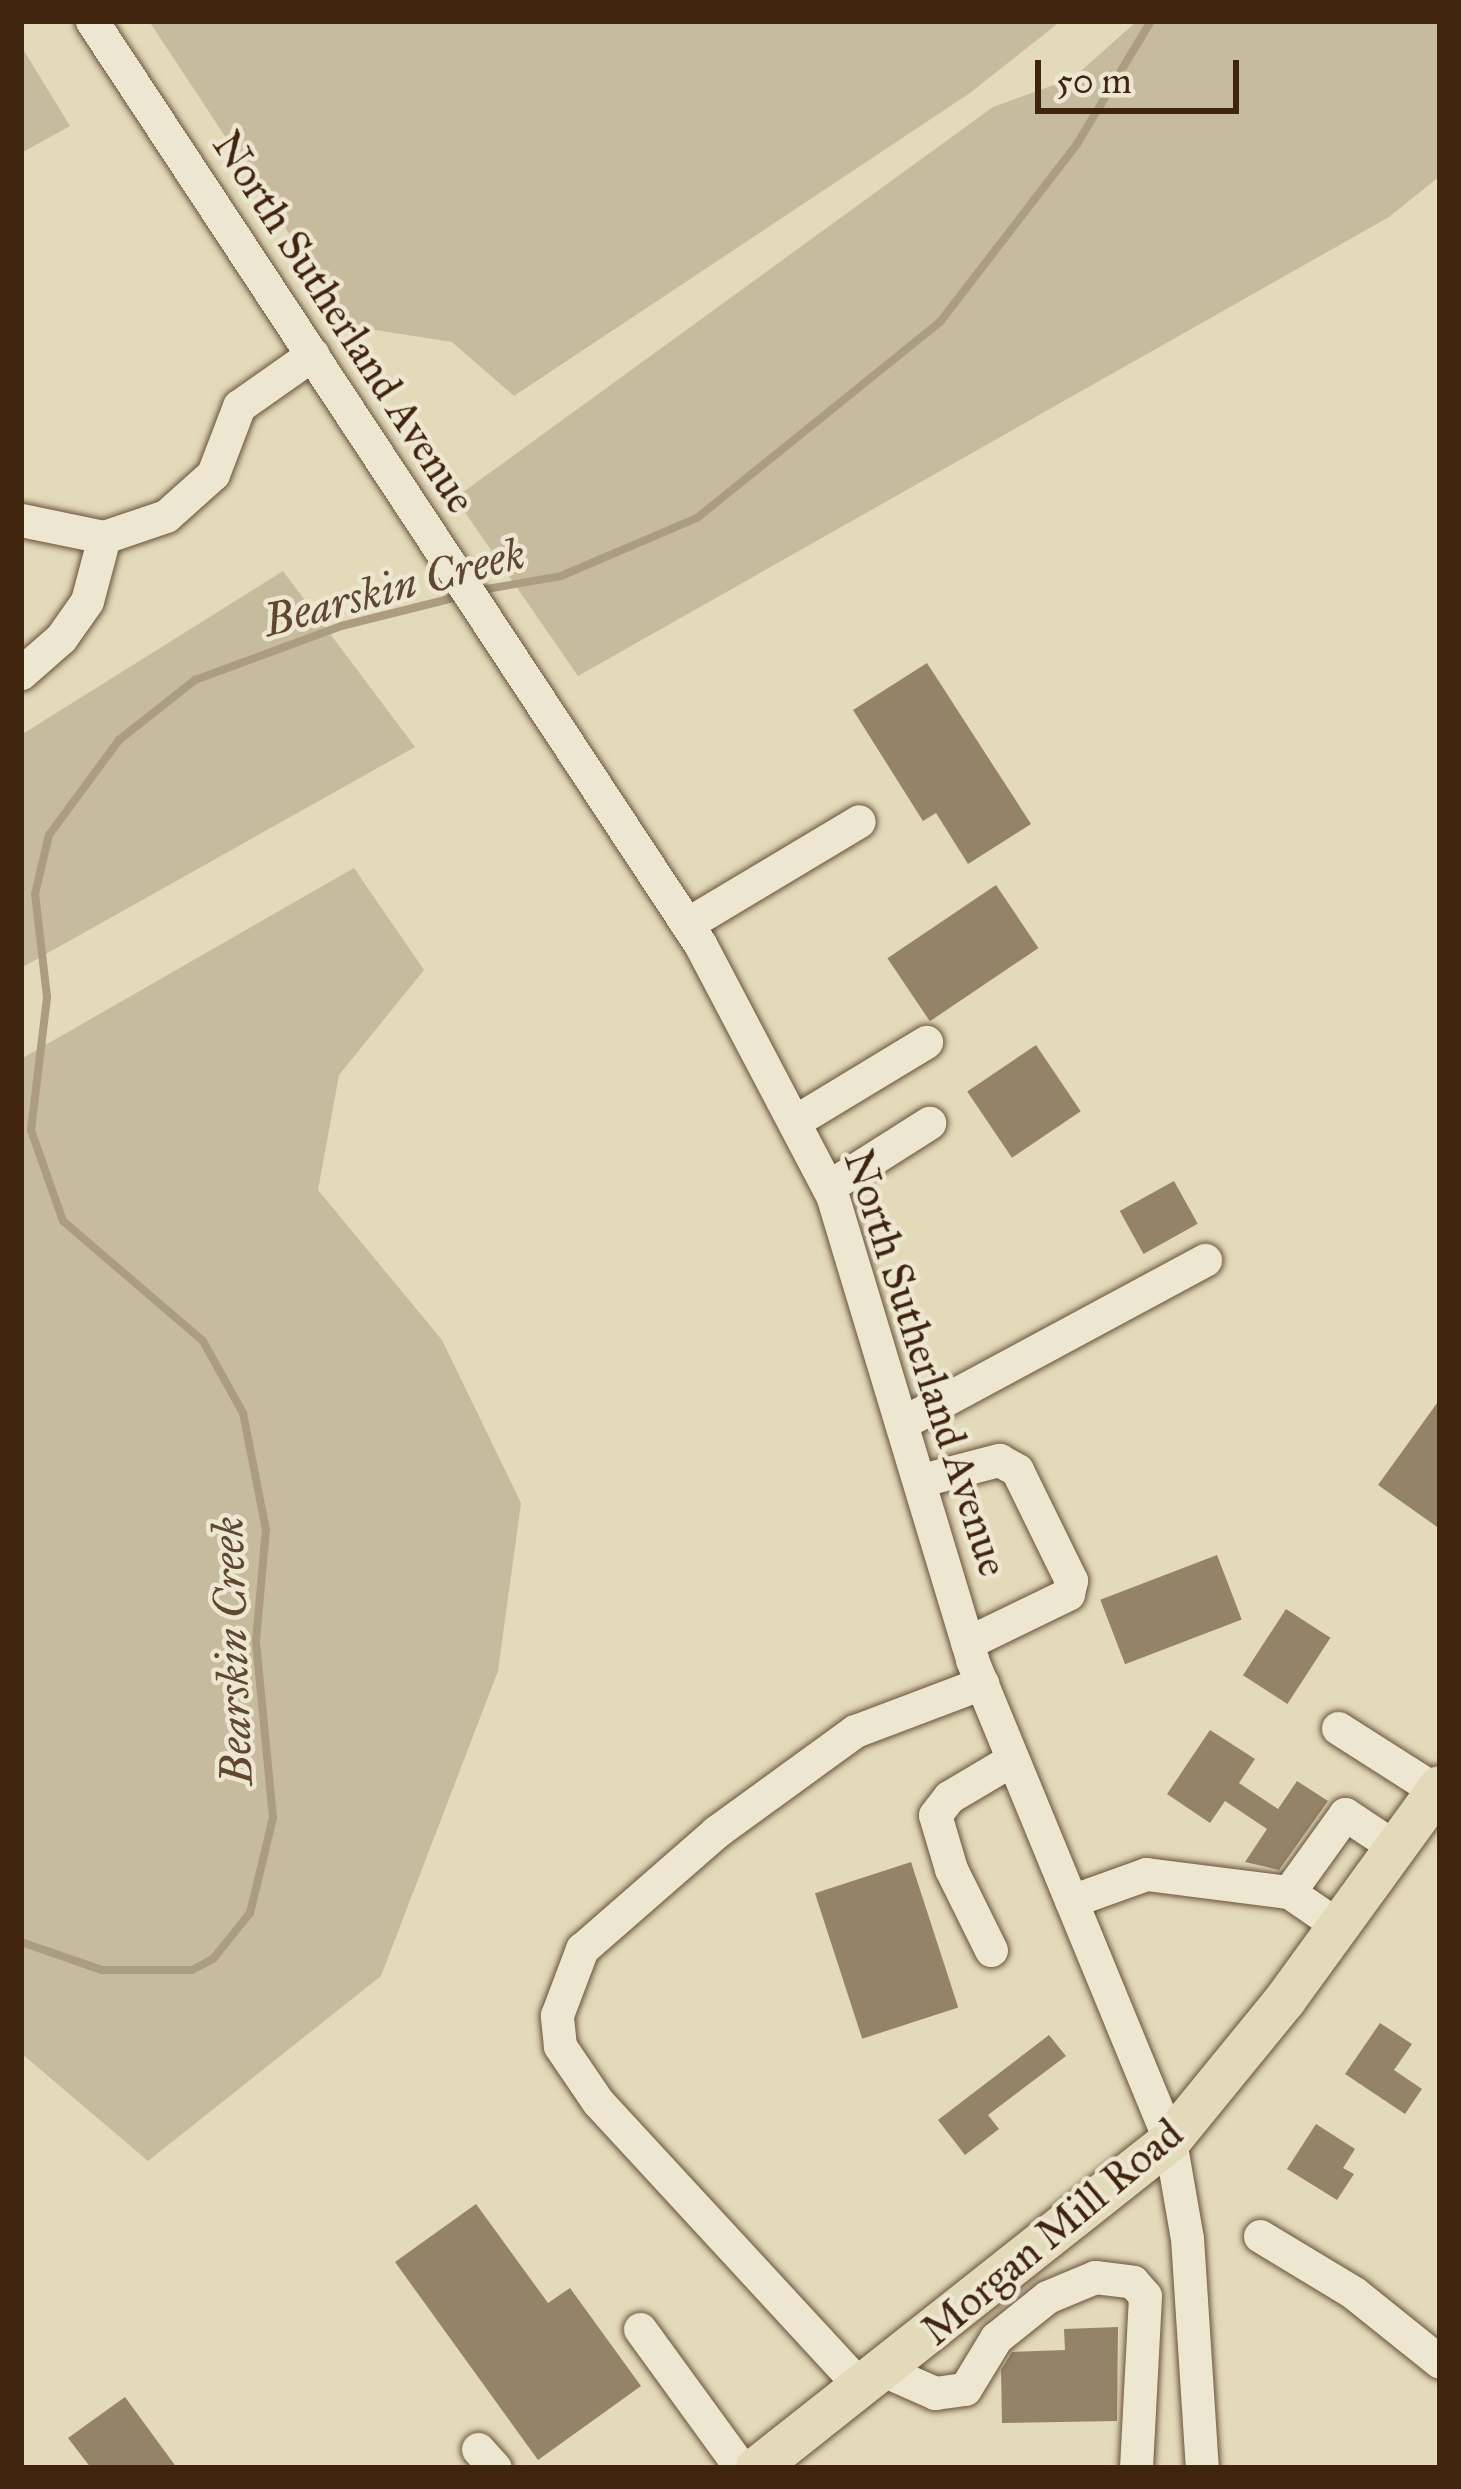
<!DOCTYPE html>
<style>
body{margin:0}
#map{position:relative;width:1461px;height:2489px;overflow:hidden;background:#e3daba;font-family:"IM FELL Great Primer",serif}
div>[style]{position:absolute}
.green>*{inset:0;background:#c7bb9d}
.stream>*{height:8px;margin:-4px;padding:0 4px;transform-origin:4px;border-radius:4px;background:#ac9c80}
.building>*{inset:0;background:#958367;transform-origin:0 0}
.roads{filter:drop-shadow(0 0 3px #695239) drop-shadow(0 0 3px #695239)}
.minor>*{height:33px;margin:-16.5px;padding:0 16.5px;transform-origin:16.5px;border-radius:16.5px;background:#ede7d2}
.major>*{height:42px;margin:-21px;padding:0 21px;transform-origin:21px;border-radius:21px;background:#e3daba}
span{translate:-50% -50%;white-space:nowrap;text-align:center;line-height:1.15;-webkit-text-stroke:9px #ede7d2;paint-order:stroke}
.street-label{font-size:42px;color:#40240e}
.water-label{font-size:45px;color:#604830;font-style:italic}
.frame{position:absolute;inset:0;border:24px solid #40240e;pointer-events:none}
.scale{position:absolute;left:1035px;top:60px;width:204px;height:54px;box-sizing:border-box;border:6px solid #40240e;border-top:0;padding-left:15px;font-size:36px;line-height:42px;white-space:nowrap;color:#40240e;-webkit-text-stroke:9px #ede7d2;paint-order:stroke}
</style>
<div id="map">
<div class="green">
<i style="clip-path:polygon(149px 21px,1061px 21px,970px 93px,514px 396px,452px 342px,350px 326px)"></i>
<i style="clip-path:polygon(1137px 21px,1440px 21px,1440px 176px,1389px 217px,578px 676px,455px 498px,993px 107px,1073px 78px)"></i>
<i style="clip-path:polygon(21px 46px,70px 126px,21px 153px)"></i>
<i style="clip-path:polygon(283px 571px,415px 747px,21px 968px,21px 735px)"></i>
<i style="clip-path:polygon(354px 868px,424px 970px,339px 1075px,318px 1190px,442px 1340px,521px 1503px,498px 1671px,381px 1976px,148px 2161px,21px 2053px,21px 1059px)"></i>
</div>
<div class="stream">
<i style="left:481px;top:590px;width:81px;rotate:-9.9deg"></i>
<i style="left:561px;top:576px;width:148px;rotate:-23.1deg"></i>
<i style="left:697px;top:518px;width:312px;rotate:-38.9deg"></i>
<i style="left:940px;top:322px;width:225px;rotate:-52.4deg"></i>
<i style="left:1077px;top:144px;width:144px;rotate:-59deg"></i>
<i style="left:21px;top:1942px;width:86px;rotate:19.1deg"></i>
<i style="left:102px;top:1970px;width:90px"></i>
<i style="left:192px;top:1970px;width:24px;rotate:-28deg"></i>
<i style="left:213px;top:1959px;width:59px;rotate:-51.2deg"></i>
<i style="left:250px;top:1913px;width:98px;rotate:-76.4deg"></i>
<i style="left:273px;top:1818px;width:178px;rotate:-95.5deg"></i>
<i style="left:256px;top:1641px;width:111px;rotate:-84.9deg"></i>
<i style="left:266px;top:1530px;width:119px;rotate:-101.1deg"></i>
<i style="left:243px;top:1413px;width:82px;rotate:-119.1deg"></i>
<i style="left:203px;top:1341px;width:184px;rotate:-139.4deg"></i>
<i style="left:63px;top:1221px;width:96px;rotate:-109.4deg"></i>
<i style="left:31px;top:1130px;width:134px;rotate:-83.1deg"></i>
<i style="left:47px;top:997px;width:104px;rotate:-96.6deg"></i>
<i style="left:35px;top:894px;width:61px;rotate:-76.7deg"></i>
<i style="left:49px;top:835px;width:118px;rotate:-53.6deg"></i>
<i style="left:119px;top:740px;width:97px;rotate:-38.3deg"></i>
<i style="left:195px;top:680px;width:156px;rotate:-20.3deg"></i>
<i style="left:341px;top:626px;width:124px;rotate:-14deg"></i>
</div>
<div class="building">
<i style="clip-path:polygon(927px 663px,1031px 824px,968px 864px,936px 813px,923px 821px,853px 710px)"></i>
<i style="left:996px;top:885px;width:76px;height:131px;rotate:56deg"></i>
<i style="left:1036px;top:1045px;width:80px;height:83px;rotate:56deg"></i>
<i style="left:1174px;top:1181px;width:49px;height:62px;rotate:61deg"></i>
<i style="clip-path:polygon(1440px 1399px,1440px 1529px,1378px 1485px)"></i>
<i style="left:1217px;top:1555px;width:69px;height:125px;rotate:69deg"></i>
<i style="left:1286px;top:1609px;width:53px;height:79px;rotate:33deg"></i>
<i style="clip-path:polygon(1210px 1730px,1255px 1759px,1239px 1783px,1278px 1809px,1297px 1781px,1328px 1801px,1279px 1870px,1245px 1862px,1267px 1829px,1225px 1801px,1210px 1823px,1167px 1794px)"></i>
<i style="left:911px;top:1862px;width:153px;height:101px;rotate:72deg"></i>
<i style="clip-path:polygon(1380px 2023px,1412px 2044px,1394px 2070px,1422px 2089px,1405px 2114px,1345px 2074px)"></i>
<i style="clip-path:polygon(1049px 2035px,1066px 2056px,988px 2115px,999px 2129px,965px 2155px,938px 2120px)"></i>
<i style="clip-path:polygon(1316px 2124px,1355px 2149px,1343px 2168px,1354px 2174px,1337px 2200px,1287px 2169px)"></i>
<i style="clip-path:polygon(476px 2204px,548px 2303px,570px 2288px,641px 2386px,538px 2460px,395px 2262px)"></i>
<i style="clip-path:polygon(1118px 2327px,1117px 2421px,1002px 2423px,1001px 2370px,1012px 2352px,1065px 2350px,1064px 2329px)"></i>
<i style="clip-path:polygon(125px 2397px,177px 2468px,91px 2468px,68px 2438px)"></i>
</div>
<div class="roads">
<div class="minor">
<i style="left:92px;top:21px;width:1105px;rotate:56.63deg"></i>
<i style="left:700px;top:944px;width:284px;rotate:62.3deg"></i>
<i style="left:832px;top:1195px;width:486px;rotate:73.2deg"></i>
<i style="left:972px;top:1660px;width:520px;rotate:67.63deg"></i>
<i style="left:1170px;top:2141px;width:98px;rotate:80.1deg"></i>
<i style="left:1187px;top:2238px;width:230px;rotate:86.3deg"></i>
<i style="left:21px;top:520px;width:85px;rotate:11.6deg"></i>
<i style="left:104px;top:537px;width:65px;rotate:-18.7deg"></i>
<i style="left:166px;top:516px;width:63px;rotate:-41.8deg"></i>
<i style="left:213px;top:474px;width:73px;rotate:-69.1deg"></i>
<i style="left:239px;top:406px;width:90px;rotate:-35.1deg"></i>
<i style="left:21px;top:673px;width:53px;rotate:-41.2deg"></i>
<i style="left:61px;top:638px;width:45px;rotate:-54.9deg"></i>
<i style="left:87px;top:601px;width:66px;rotate:-75.1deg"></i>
<i style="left:687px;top:924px;width:200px;rotate:-30.9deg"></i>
<i style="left:797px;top:1120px;width:151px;rotate:-31.2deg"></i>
<i style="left:828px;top:1187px;width:120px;rotate:-32.4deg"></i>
<i style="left:904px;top:1422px;width:342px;rotate:-28.3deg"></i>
<i style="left:922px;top:1480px;width:80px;rotate:-14.6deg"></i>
<i style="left:999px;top:1460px;width:21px;rotate:29deg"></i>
<i style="left:1017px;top:1470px;width:123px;rotate:63.9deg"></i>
<i style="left:1071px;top:1580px;width:14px;rotate:102deg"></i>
<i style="left:1068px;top:1594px;width:112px;rotate:154.1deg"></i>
<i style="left:1338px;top:1728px;width:117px;rotate:32.5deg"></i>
<i style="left:1289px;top:1892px;width:96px;rotate:-54.3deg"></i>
<i style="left:1345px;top:1814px;width:61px;rotate:33.7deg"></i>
<i style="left:1071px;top:1901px;width:80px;rotate:-19.8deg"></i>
<i style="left:1146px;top:1874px;width:144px;rotate:7.2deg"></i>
<i style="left:1289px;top:1892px;width:62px;rotate:34.5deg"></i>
<i style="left:991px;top:1950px;width:90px;rotate:-116.3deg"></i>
<i style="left:951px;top:1869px;width:56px;rotate:-106.5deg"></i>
<i style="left:935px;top:1815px;width:23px;rotate:-52deg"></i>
<i style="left:949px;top:1797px;width:74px;rotate:-30.7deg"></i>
<i style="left:1260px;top:2236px;width:110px;rotate:31.2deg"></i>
<i style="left:1354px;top:2293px;width:110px;rotate:38.7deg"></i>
<i style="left:640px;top:2329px;width:172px;rotate:54deg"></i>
<i style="left:885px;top:2371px;width:55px;rotate:23.7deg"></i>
<i style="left:935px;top:2393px;width:30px;rotate:-8deg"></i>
<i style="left:965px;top:2389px;width:60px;rotate:-58.7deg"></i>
<i style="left:996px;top:2338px;width:65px;rotate:-38.8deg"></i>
<i style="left:1047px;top:2297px;width:52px;rotate:-22.6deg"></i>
<i style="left:1095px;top:2277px;width:38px;rotate:7deg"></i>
<i style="left:1133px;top:2282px;width:18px;rotate:49deg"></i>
<i style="left:1145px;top:2296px;width:172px;rotate:93deg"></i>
<i style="left:862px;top:2388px;width:389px;rotate:-132.7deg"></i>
<i style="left:598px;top:2102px;width:68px;rotate:-124.2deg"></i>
<i style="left:560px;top:2046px;width:31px;rotate:-96deg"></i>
<i style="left:557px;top:2015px;width:71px;rotate:-69.3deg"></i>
<i style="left:582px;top:1949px;width:178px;rotate:-41.1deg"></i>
<i style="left:716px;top:1832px;width:172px;rotate:-36deg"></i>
<i style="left:855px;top:1731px;width:136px;rotate:-20.7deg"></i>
<i style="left:478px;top:2449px;width:25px;rotate:48deg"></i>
</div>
<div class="major">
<i style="left:757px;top:2468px;width:527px;rotate:-38.37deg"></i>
<i style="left:1170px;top:2141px;width:182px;rotate:-50.8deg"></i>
<i style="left:1285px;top:2000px;width:263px;rotate:-54deg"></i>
</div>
</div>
<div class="street-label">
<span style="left:344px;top:322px;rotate:57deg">North Sutherland Avenue</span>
<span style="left:926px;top:1363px;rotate:72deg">North Sutherland Avenue</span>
<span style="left:1052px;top:2232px;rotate:-40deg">Morgan Mill Road</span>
</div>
<div class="water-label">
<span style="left:394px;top:587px;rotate:-15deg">Bearskin Creek</span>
<span style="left:232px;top:1651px;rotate:-92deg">Bearskin Creek</span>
</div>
<div class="frame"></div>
<div class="scale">50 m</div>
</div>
